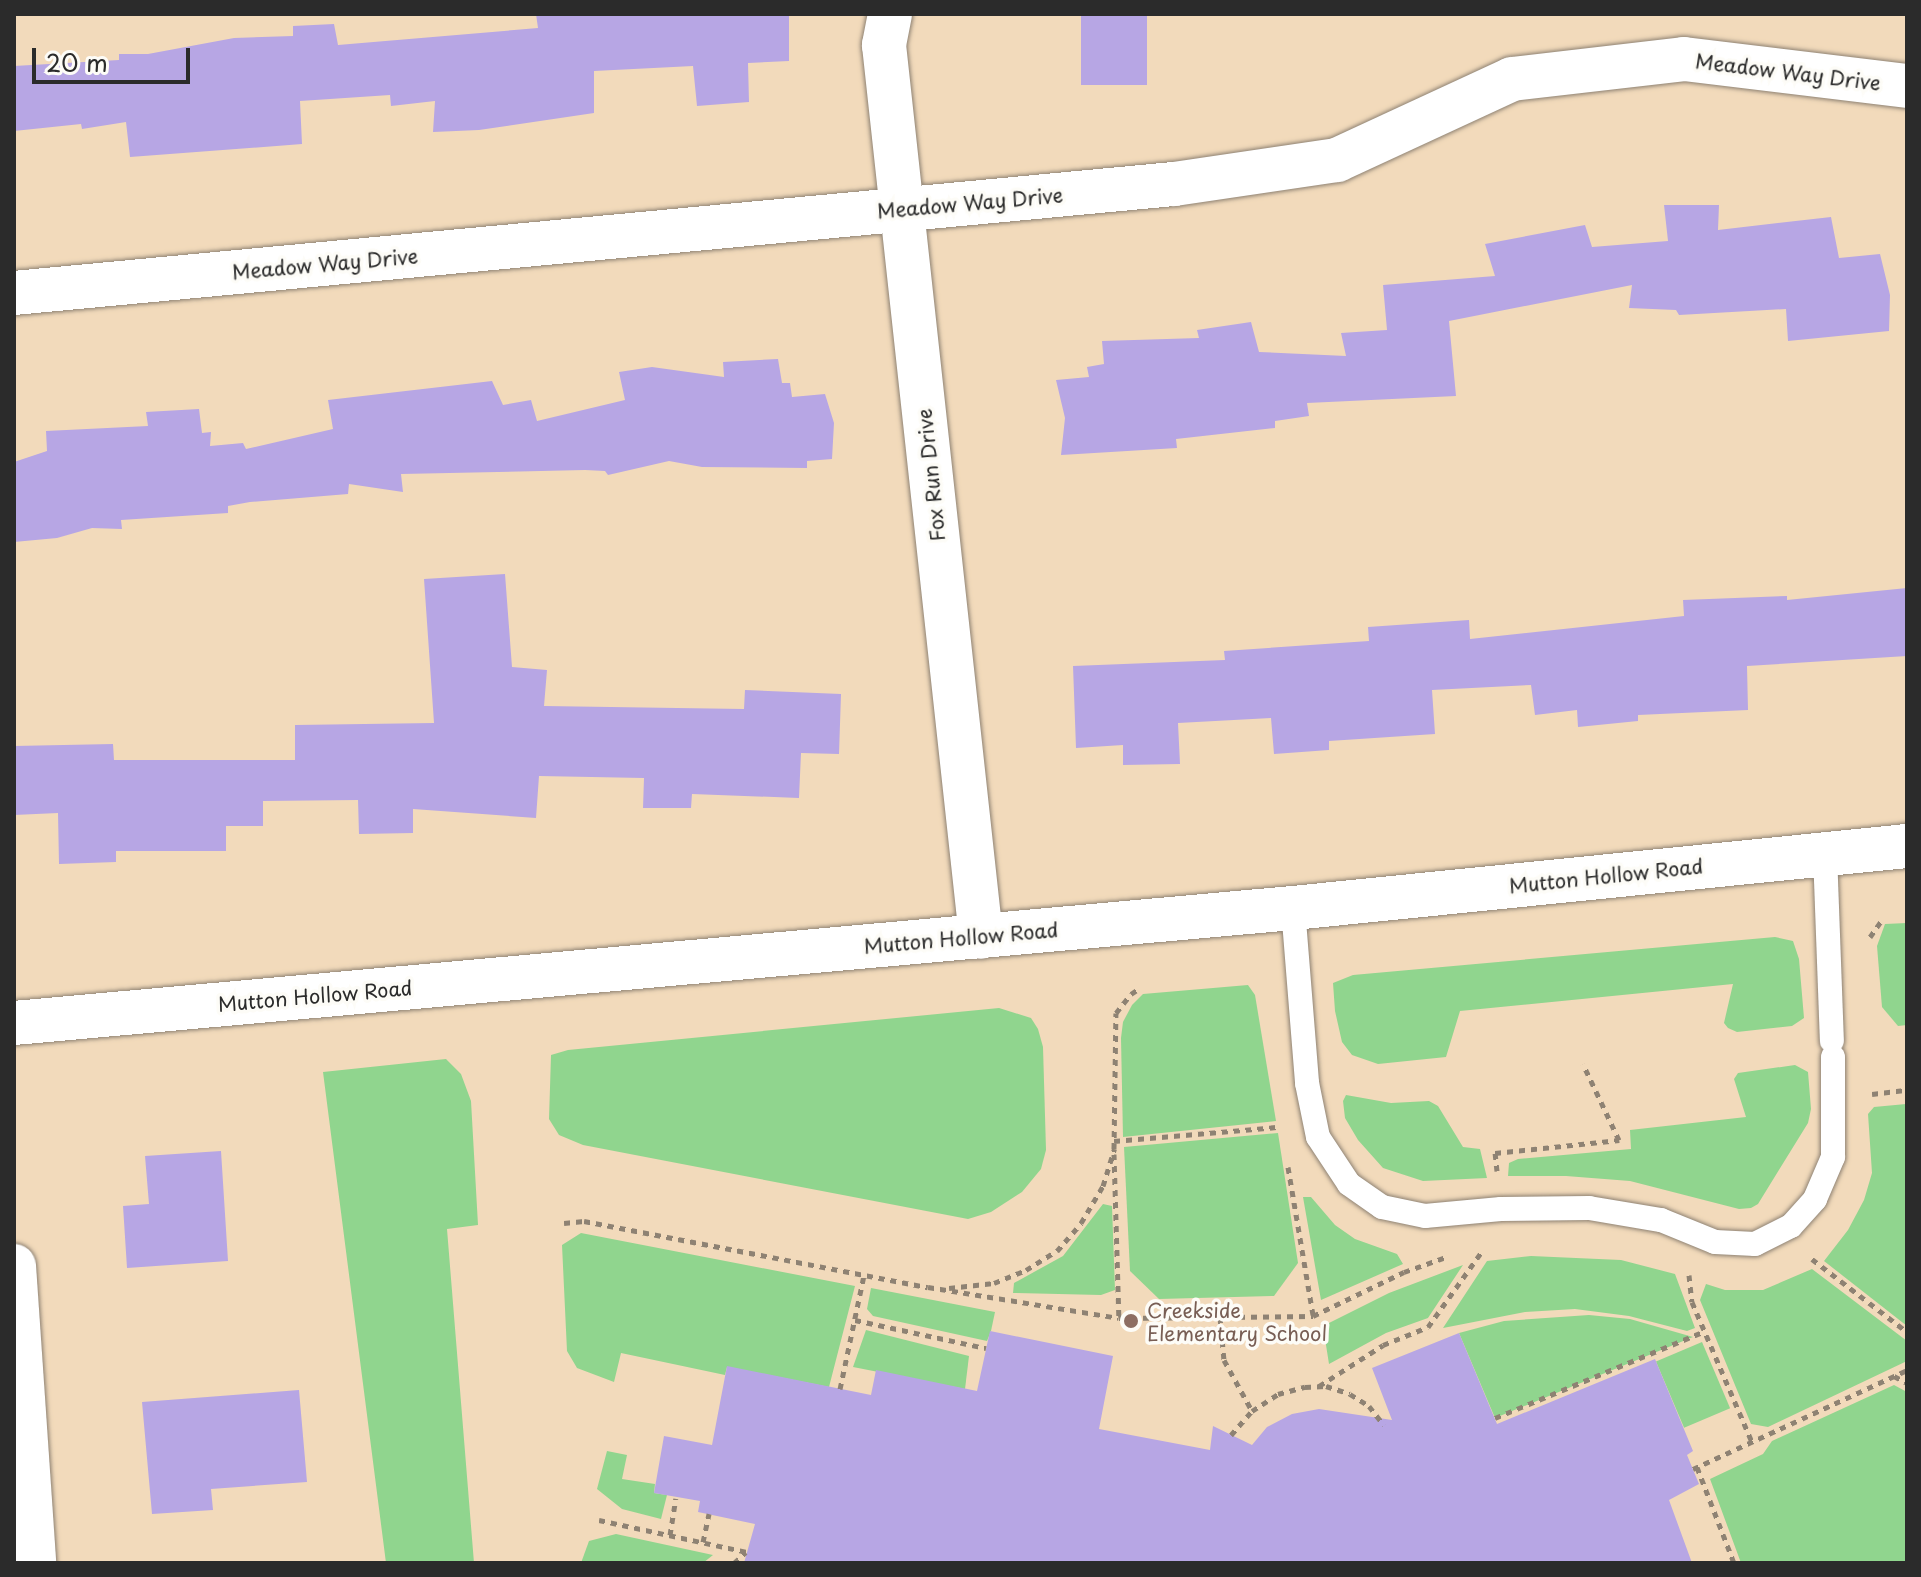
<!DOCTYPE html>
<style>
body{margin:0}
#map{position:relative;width:1921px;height:1577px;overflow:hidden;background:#f2dabb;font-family:"Playpen Sans",sans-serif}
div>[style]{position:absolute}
.green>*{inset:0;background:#90d58e;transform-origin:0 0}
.building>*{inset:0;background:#b7a6e4;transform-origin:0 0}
.path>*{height:5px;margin-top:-2.5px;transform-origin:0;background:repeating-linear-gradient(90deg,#8e8273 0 6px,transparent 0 12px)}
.roads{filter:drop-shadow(0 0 2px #8e8273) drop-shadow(0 0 2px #8e8273)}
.lane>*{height:24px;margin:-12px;padding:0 12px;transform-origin:12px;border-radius:12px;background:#fff}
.street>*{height:44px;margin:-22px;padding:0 22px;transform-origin:22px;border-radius:22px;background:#fff}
.secondary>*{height:44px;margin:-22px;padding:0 22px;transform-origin:22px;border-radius:22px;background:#fff}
.dots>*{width:22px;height:22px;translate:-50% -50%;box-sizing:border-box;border:4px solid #fdfcf7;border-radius:50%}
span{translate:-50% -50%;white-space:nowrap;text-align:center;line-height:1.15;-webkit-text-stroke:7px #fdfcf7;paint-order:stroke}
.street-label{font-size:20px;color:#2b2b2b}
.education-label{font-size:20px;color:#785e54}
.left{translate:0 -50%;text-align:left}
.frame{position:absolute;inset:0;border:16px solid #2b2b2b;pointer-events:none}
.scale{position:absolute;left:32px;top:48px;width:158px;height:36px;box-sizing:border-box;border:4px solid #2b2b2b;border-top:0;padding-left:10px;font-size:24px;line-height:28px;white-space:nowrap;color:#2b2b2b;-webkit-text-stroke:6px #fdfcf7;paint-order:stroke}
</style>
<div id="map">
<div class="green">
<i style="clip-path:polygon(1907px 923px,1907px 1025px,1898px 1026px,1882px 1007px,1877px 946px,1885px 924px)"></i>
<i style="clip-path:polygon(1775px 937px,1793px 941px,1799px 959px,1804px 1018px,1792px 1026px,1737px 1032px,1728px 1028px,1724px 1023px,1733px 984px,1460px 1011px,1446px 1057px,1378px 1064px,1352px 1055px,1342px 1042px,1335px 1011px,1333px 983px,1353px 975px)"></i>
<i style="clip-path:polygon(1248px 985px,1255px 995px,1276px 1121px,1123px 1137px,1121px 1038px,1123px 1022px,1132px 1005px,1143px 994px)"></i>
<i style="clip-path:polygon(999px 1008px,1031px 1018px,1038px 1029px,1043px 1047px,1046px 1150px,1041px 1169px,1022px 1192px,991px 1212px,968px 1219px,583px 1145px,559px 1135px,549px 1119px,551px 1055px,568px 1050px)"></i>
<i style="clip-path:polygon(446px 1059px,461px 1074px,471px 1101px,478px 1225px,447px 1229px,474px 1563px,386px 1563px,323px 1072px)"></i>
<i style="clip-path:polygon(1795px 1065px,1808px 1072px,1811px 1109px,1808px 1123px,1758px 1204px,1751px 1208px,1739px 1209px,1630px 1181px,1566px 1176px,1508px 1176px,1509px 1163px,1518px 1159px,1631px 1149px,1630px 1130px,1746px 1117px,1734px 1079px,1738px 1073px)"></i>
<i style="clip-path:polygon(1346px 1095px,1391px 1103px,1429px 1101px,1438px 1106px,1463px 1147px,1480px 1149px,1487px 1178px,1423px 1181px,1383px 1168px,1358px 1140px,1345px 1118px,1343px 1101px)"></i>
<i style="clip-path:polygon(1906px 1104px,1907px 1105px,1907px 1326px,1824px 1261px,1848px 1230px,1864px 1200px,1872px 1173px,1868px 1114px,1874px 1107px)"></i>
<i style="clip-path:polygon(1278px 1133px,1298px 1263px,1274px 1296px,1159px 1299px,1130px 1271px,1124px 1147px)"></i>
<i style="clip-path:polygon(1303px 1197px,1311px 1197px,1335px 1225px,1355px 1239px,1397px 1254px,1403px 1264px,1321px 1300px)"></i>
<i style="clip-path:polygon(1103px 1204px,1112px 1206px,1115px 1290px,1101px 1295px,1013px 1293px,1014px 1283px,1063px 1256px)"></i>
<i style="clip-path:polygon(581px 1233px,855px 1286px,829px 1387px,727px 1367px,725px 1375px,621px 1353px,614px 1382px,577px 1368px,567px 1351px,562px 1245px)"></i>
<i style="clip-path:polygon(1531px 1256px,1621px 1260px,1675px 1274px,1695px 1328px,1687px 1331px,1629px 1316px,1575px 1309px,1525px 1312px,1443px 1328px,1487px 1261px)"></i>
<i style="clip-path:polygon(1463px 1265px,1428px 1318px,1386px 1333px,1329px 1364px,1323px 1326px,1389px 1293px)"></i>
<i style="clip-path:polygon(1812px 1269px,1907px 1341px,1907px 1361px,1768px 1427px,1751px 1424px,1700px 1300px,1706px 1284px,1725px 1290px,1763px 1290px)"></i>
<i style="clip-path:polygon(871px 1288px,995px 1312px,991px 1331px,987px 1341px,873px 1316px,867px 1309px)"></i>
<i style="clip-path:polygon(1589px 1315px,1630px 1319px,1693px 1337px,1495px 1418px,1459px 1333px,1504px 1321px)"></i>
<i style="clip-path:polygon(866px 1330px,969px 1356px,965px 1389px,853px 1367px)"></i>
<i style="left:1702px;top:1342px;width:72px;height:50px;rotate:67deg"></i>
<i style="clip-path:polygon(1894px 1385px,1907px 1392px,1907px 1563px,1741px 1563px,1710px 1479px,1763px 1454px,1772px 1441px)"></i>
<i style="clip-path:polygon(607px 1451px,627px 1455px,622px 1479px,655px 1484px,654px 1493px,667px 1495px,661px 1519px,622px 1509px,597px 1489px)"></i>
<i style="clip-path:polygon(616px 1534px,713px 1555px,703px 1563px,581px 1563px,589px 1541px)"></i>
</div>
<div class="building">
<i style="clip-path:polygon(536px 14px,789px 14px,789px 61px,748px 63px,749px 102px,697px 106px,693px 66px,594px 71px,594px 113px,479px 130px,433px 132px,435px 101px,391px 106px,390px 95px,300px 101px,302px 144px,130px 157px,126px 122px,82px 129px,81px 124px,14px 131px,14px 66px,119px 60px,119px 54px,148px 54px,234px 38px,293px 36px,293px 26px,334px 24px,338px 45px,538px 28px)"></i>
<i style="left:1081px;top:14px;width:66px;height:71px"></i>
<i style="clip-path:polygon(1664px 205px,1719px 205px,1718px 230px,1831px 217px,1839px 258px,1880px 254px,1890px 295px,1889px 331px,1788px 341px,1786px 309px,1679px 315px,1676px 310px,1629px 308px,1632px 285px,1449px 321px,1456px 396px,1307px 403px,1309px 416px,1275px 421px,1275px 428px,1176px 439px,1177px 448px,1061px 455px,1065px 418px,1056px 380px,1089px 377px,1087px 367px,1104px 364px,1102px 341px,1199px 338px,1197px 330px,1251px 322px,1259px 352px,1346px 356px,1341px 333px,1387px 330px,1383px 285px,1495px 276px,1485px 244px,1585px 225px,1592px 247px,1668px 241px)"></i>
<i style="clip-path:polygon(778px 359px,782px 383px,790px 383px,792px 397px,825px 394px,834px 423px,832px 459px,807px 461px,807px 468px,702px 467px,669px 461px,608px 475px,605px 471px,585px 470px,401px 474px,403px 492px,349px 484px,348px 494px,250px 502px,228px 506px,228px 513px,121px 520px,122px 529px,92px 528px,57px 538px,14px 542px,14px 462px,47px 451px,46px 431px,148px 426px,146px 412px,199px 409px,202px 433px,211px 432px,210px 446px,243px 443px,246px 449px,333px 429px,328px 400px,492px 381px,503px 405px,531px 400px,537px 421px,625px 400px,619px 372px,652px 367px,724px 377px,723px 362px)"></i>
<i style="clip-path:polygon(505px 574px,512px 667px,547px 670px,544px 706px,744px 709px,745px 690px,841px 694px,839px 754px,801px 753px,799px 798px,692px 794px,691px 808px,643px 808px,644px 778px,539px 776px,536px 818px,413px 809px,413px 833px,359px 834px,358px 800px,263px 801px,263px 826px,226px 826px,226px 851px,116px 851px,116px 862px,59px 864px,58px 813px,14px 815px,14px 746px,113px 744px,114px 760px,295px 760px,295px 725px,434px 723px,424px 579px)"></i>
<i style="clip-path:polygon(1907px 588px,1907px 656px,1747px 666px,1748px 710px,1638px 715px,1638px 721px,1578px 727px,1577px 710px,1535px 715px,1531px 685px,1432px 690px,1435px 734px,1329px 741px,1329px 750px,1274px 754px,1271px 718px,1178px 723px,1180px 764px,1123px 765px,1123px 745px,1076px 748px,1073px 666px,1225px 660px,1224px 651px,1369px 641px,1368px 627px,1469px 620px,1470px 639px,1684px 616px,1683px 600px,1787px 596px,1787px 600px)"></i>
<i style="clip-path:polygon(221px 1151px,228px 1261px,127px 1268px,123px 1206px,149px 1204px,145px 1156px)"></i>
<i style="clip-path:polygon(990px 1331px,1113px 1356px,1099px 1429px,1210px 1450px,1213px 1426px,1252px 1445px,1267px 1427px,1292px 1414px,1319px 1409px,1392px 1420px,1372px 1368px,1459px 1333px,1497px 1424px,1655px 1359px,1693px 1451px,1687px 1455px,1699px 1484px,1669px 1500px,1692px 1563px,744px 1563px,755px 1524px,698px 1512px,700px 1501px,654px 1493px,664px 1436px,712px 1445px,727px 1366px,871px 1395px,876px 1370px,977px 1391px)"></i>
<i style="clip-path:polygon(299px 1390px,307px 1482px,211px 1489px,213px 1510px,152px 1514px,142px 1402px)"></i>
</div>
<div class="path">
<i style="left:1870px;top:937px;width:19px;rotate:-55deg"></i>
<i style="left:1872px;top:1094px;width:35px;rotate:-7deg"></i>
<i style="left:1114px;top:1141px;width:163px;rotate:-4.9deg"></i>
<i style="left:1114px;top:1154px;width:164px;rotate:88.3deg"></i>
<i style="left:1288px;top:1167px;width:150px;rotate:80.4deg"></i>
<i style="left:1497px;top:1171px;width:18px;rotate:-96deg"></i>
<i style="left:1495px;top:1153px;width:125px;rotate:-6deg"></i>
<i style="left:1619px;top:1140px;width:84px;rotate:-115.3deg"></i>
<i style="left:564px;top:1223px;width:20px;rotate:-6deg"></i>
<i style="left:584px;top:1221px;width:350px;rotate:10.9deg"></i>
<i style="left:928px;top:1287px;width:193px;rotate:9.2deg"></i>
<i style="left:1119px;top:1318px;width:194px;rotate:-0.6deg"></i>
<i style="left:1313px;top:1316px;width:101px;rotate:-25.8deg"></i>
<i style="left:1404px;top:1272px;width:45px;rotate:-19.7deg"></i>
<i style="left:1812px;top:1259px;width:120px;rotate:37.5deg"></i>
<i style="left:1689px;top:1275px;width:27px;rotate:84deg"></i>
<i style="left:1692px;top:1302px;width:152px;rotate:66.8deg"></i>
<i style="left:949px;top:1288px;width:45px;rotate:-6.3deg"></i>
<i style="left:994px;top:1283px;width:35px;rotate:-22deg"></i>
<i style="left:1026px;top:1270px;width:36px;rotate:-32deg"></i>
<i style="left:1057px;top:1251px;width:37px;rotate:-49deg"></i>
<i style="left:1081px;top:1223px;width:43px;rotate:-59.3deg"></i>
<i style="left:1103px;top:1186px;width:39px;rotate:-73deg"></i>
<i style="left:1114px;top:1149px;width:136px;rotate:-89.2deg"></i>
<i style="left:1116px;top:1013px;width:24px;rotate:-52deg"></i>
<i style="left:1131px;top:994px;width:11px;rotate:-34deg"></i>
<i style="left:1220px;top:1317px;width:43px;rotate:84.7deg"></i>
<i style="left:1224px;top:1360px;width:58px;rotate:61.2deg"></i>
<i style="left:855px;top:1320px;width:134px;rotate:12.1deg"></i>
<i style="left:1894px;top:1376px;width:15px;rotate:28deg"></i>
<i style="left:1319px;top:1386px;width:76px;rotate:-32.6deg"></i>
<i style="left:1383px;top:1345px;width:48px;rotate:-21.8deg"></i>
<i style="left:1428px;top:1327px;width:95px;rotate:-54.5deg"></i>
<i style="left:840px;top:1389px;width:116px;rotate:-78.1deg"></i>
<i style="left:1495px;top:1418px;width:227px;rotate:-22.5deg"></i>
<i style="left:1231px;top:1435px;width:32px;rotate:-49deg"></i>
<i style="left:1252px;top:1411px;width:31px;rotate:-33deg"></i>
<i style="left:1278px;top:1394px;width:28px;rotate:-15deg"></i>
<i style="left:1305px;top:1387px;width:21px;rotate:-3deg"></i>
<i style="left:1326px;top:1386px;width:25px;rotate:18deg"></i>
<i style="left:1350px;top:1394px;width:22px;rotate:32deg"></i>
<i style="left:1369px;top:1406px;width:24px;rotate:52deg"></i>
<i style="left:1697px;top:1467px;width:103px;rotate:68.9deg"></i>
<i style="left:1693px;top:1469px;width:236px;rotate:-24.8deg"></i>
<i style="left:599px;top:1520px;width:151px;rotate:12.2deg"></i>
<i style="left:670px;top:1535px;width:37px;rotate:-81deg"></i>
<i style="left:703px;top:1542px;width:29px;rotate:-78deg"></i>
<i style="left:734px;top:1563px;width:16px;rotate:-43deg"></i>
</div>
<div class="roads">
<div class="lane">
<i style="left:1825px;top:853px;width:188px;rotate:87.9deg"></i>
<i style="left:1293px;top:908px;width:176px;rotate:85.4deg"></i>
<i style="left:1307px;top:1083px;width:55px;rotate:78.5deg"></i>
<i style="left:1318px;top:1137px;width:56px;rotate:56.6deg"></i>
<i style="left:1349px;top:1184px;width:40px;rotate:34.9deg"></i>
<i style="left:1382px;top:1207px;width:44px;rotate:11.8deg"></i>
<i style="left:1425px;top:1216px;width:76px;rotate:-5.3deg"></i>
<i style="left:1501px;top:1209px;width:88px;rotate:-0.7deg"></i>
<i style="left:1589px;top:1208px;width:73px;rotate:9.5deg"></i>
<i style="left:1661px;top:1220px;width:58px;rotate:22.2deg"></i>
<i style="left:1715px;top:1242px;width:40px;rotate:2.9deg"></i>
<i style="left:1755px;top:1244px;width:40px;rotate:-26.6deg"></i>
<i style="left:1791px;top:1226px;width:36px;rotate:-48deg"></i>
<i style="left:1815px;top:1199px;width:46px;rotate:-66.8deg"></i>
<i style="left:1833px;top:1157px;width:100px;rotate:-90deg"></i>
</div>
<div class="street">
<i style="left:890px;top:14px;width:32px;rotate:101deg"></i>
<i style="left:884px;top:45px;width:897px;rotate:83.79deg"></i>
<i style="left:14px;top:293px;width:1165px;rotate:-5.37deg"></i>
<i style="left:1174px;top:184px;width:165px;rotate:-8.4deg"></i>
<i style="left:1337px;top:160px;width:193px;rotate:-24.8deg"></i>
<i style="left:1512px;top:79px;width:173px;rotate:-6.6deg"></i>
<i style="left:1684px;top:59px;width:225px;rotate:6.9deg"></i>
<i style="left:14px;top:1266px;width:298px;rotate:86.1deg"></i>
</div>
<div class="secondary">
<i style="left:14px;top:1023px;width:1284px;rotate:-5.14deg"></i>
<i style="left:1293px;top:908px;width:617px;rotate:-5.77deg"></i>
</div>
</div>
<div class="dots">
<i style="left:1131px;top:1321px;background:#8d6e63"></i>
</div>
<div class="street-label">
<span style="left:1788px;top:72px;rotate:7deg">Meadow Way Drive</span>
<span style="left:970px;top:203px;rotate:-5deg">Meadow Way Drive</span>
<span style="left:325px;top:264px;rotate:-5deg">Meadow Way Drive</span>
<span style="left:931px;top:475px;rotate:-96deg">Fox Run Drive</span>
<span style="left:1606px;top:876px;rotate:-6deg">Mutton Hollow Road</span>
<span style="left:961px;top:938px;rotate:-5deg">Mutton Hollow Road</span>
<span style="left:315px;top:996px;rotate:-5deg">Mutton Hollow Road</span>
</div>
<div class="education-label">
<span class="left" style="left:1147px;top:1322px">Creekside<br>Elementary School</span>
</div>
<div class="frame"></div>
<div class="scale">20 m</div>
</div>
